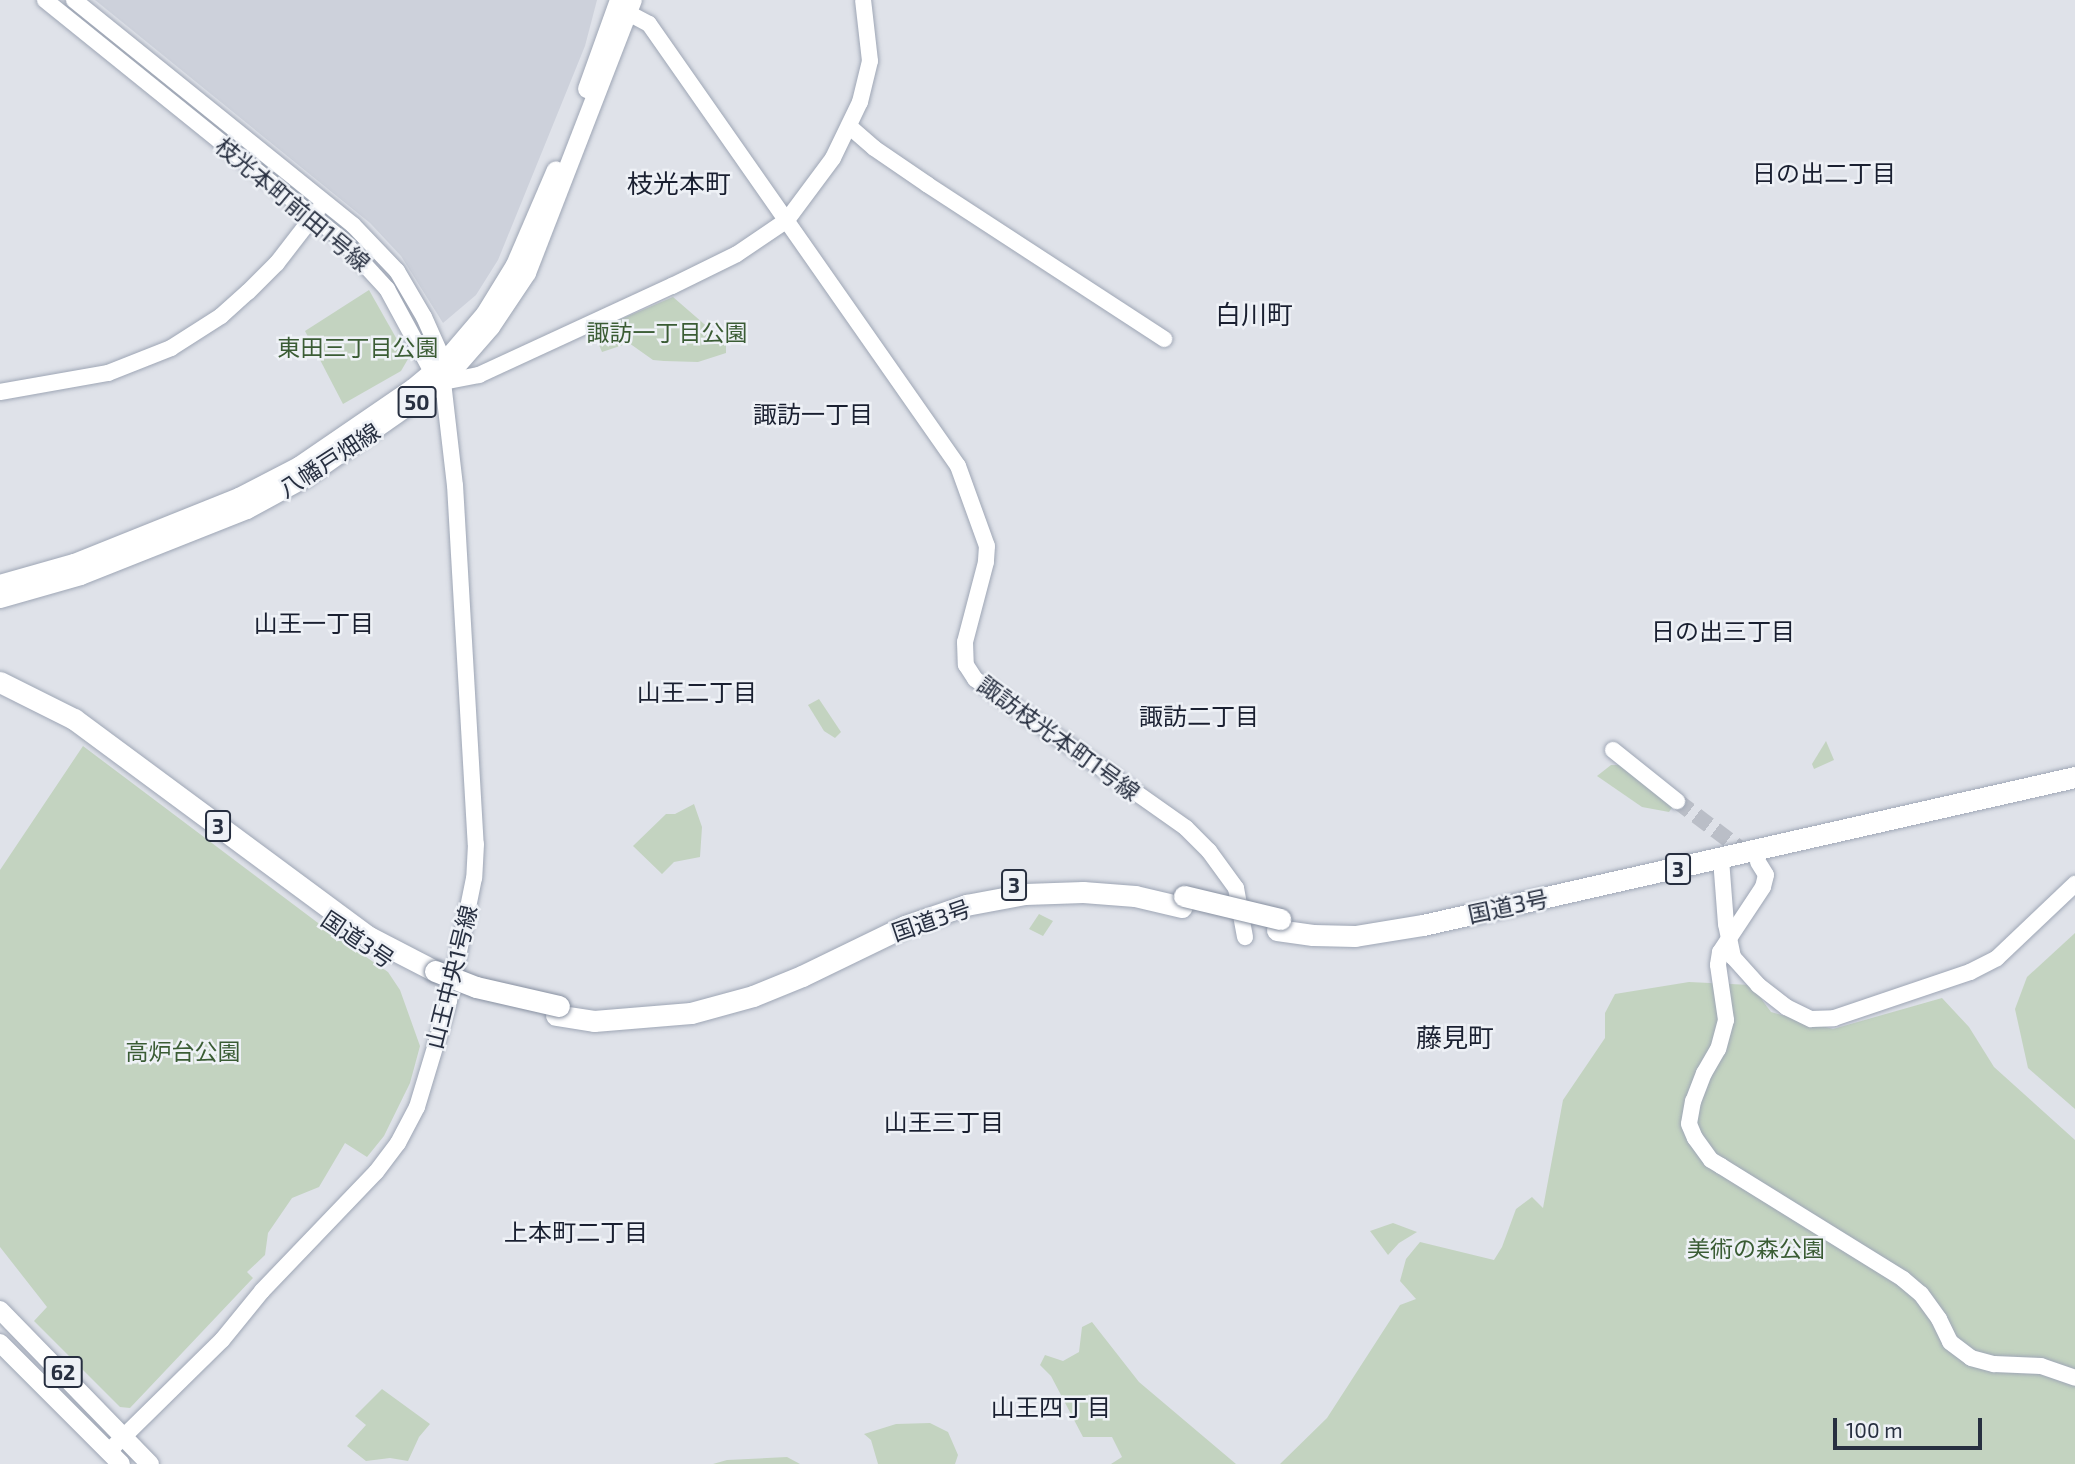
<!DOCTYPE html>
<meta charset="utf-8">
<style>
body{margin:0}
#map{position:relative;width:2075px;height:1464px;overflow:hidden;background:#dfe2e9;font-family:"Exo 2","Noto Sans JP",sans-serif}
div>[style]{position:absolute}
.built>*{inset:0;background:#cdd1db}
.green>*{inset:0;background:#c3d3c0}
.secondary-tunnel>*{height:16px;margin-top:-8px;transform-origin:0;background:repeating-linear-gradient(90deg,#babec7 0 16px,transparent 0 24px)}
.roads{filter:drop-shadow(0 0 2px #9ea6b5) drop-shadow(0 0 2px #9ea6b5)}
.secondary>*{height:16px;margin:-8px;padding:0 8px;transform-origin:8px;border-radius:8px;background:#fff}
.primary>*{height:18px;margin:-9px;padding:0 9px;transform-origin:9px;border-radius:9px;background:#fff}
.highway>*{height:21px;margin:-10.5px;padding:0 10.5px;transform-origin:10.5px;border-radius:10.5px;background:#fff}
.bridges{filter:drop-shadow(0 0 2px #868fa0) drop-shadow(0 0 2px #868fa0)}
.highway-bridge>*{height:21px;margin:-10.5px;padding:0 10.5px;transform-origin:10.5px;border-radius:10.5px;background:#fff}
span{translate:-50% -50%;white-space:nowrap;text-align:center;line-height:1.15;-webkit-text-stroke:5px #eef1f6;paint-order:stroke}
.shield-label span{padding:2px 5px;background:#eef1f6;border:2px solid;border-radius:5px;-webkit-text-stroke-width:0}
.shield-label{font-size:21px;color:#272f40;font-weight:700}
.street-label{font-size:23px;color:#272f40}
.park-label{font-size:23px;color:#3a5c34}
.neighbourhood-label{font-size:24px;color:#1a2031}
.quarter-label{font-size:26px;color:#1a2031}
.scale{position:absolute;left:1833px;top:1418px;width:149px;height:32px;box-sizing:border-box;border:4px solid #272f40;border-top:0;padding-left:9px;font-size:21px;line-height:24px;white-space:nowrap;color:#272f40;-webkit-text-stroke:5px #eef1f6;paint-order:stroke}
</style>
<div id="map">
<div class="built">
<i style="clip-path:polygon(95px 0,597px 0,585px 46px,498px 260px,476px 295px,443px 323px,401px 256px,370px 223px)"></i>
</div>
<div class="green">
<i style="clip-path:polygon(369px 290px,408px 359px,401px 371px,343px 404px,305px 331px)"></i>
<i style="clip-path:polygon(673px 297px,726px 343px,726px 353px,698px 362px,664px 361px,653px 360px,629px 343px,602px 352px,593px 331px)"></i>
<i style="clip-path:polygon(819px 699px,841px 732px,835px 738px,824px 731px,808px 705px)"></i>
<i style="clip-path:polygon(1826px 741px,1834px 760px,1814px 769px,1812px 764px)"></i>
<i style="clip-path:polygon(83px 746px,334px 935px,388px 972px,400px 990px,420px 1046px,410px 1083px,384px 1136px,367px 1157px,345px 1143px,319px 1187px,292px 1198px,268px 1233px,265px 1255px,247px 1272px,253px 1278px,130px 1408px,120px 1407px,34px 1321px,47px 1307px,0 1247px,0 870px)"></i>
<i style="clip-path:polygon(1611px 765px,1619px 765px,1673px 806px,1669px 812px,1642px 807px,1597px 776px)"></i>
<i style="clip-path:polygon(694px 804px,702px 827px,700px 857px,674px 862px,662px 874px,633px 846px,666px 814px,675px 814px)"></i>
<i style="clip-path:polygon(1039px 914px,1053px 921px,1043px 936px,1029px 929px)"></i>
<i style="clip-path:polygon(2075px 933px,2075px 1109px,2028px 1068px,2015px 1009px,2027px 977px)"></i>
<i style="clip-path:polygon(1689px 982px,1751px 985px,1771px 1012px,1833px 1029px,1942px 998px,1969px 1027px,1994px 1067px,2075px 1140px,2075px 1464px,1280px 1464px,1327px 1418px,1400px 1305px,1416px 1299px,1400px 1281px,1406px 1259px,1420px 1242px,1494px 1260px,1502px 1247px,1516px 1209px,1532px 1197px,1543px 1208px,1563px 1100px,1605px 1038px,1605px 1013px,1615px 994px)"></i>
<i style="clip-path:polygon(1393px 1223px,1417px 1232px,1399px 1243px,1388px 1255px,1370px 1231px)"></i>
<i style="clip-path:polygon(1092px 1322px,1139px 1382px,1236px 1464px,1111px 1464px,1122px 1457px,1112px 1437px,1083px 1437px,1051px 1376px,1040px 1365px,1045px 1355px,1063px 1361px,1079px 1352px,1082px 1327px)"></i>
<i style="clip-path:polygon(382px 1389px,430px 1424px,419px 1437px,408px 1461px,390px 1458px,366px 1461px,347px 1446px,366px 1425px,355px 1416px)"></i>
<i style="clip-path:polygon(930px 1423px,948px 1432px,958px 1455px,955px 1464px,878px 1464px,871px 1440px,864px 1434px,896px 1424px)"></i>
<i style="clip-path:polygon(787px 1457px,800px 1464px,713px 1464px,727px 1460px)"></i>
</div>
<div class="secondary-tunnel">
<i style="left:1677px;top:801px;width:91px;rotate:37deg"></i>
</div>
<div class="roads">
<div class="secondary">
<i style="left:45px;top:0;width:382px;rotate:38.9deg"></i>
<i style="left:342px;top:240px;width:67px;rotate:47.4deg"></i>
<i style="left:387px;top:289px;width:94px;rotate:61.5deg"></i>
<i style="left:432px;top:372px;width:13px;rotate:42deg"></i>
<i style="left:74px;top:0;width:358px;rotate:38.9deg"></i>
<i style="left:353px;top:225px;width:64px;rotate:46.3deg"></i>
<i style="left:397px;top:271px;width:53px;rotate:59.6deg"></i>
<i style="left:424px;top:317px;width:49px;rotate:66deg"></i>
<i style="left:444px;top:362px;width:20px;rotate:93deg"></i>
<i style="left:443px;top:382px;width:104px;rotate:83.4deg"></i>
<i style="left:455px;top:485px;width:360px;rotate:86.7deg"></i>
<i style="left:476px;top:844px;width:34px;rotate:93deg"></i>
<i style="left:474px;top:878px;width:126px;rotate:101.5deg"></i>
<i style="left:449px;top:1001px;width:111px;rotate:106.8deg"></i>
<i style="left:417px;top:1107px;width:41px;rotate:117.8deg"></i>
<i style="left:398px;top:1143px;width:36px;rotate:127deg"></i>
<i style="left:376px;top:1172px;width:165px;rotate:133.8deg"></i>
<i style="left:262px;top:1291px;width:63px;rotate:129.2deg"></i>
<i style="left:222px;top:1340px;width:158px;rotate:135.5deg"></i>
<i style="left:617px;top:7px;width:36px;rotate:28deg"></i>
<i style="left:649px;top:24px;width:539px;rotate:55.04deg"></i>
<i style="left:958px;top:466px;width:85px;rotate:70.1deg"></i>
<i style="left:987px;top:546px;width:16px;rotate:94deg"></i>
<i style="left:986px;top:562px;width:83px;rotate:104.7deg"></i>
<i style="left:965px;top:642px;width:23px;rotate:88deg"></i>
<i style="left:966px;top:665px;width:17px;rotate:57deg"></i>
<i style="left:975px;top:679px;width:258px;rotate:35.2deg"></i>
<i style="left:1186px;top:828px;width:33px;rotate:45deg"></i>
<i style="left:1209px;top:851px;width:46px;rotate:53.9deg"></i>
<i style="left:1236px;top:888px;width:50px;rotate:79.6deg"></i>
<i style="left:850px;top:127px;width:32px;rotate:41deg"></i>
<i style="left:874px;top:148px;width:65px;rotate:34.4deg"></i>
<i style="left:928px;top:185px;width:282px;rotate:33.1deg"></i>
<i style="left:443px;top:382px;width:37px;rotate:-11deg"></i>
<i style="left:479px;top:375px;width:213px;rotate:-24.8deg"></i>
<i style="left:672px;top:286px;width:72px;rotate:-26.2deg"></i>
<i style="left:737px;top:254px;width:60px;rotate:-34.2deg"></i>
<i style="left:787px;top:220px;width:77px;rotate:-53.4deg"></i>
<i style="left:833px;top:158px;width:62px;rotate:-64.3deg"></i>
<i style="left:860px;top:102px;width:42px;rotate:-76.3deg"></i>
<i style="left:870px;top:61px;width:61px;rotate:-96.5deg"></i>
<i style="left:0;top:392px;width:110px;rotate:-10deg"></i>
<i style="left:108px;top:373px;width:68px;rotate:-21.6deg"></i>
<i style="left:171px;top:348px;width:59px;rotate:-32.6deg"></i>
<i style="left:221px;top:316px;width:36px;rotate:-42deg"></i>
<i style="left:248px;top:292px;width:41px;rotate:-45deg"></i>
<i style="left:277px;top:263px;width:67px;rotate:-52.3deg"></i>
<i style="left:1613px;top:750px;width:82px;rotate:38.6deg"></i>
<i style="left:1721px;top:859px;width:65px;rotate:85.6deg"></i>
<i style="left:1726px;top:924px;width:34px;rotate:78deg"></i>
<i style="left:1733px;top:957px;width:38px;rotate:48deg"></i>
<i style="left:1758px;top:985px;width:36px;rotate:38deg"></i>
<i style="left:1786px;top:1007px;width:28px;rotate:26deg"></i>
<i style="left:1811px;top:1019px;width:23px;rotate:-2deg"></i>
<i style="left:1834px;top:1018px;width:144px;rotate:-18.7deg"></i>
<i style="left:1970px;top:972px;width:30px;rotate:-27deg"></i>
<i style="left:1997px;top:958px;width:108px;rotate:-43.5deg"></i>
<i style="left:1758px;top:862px;width:15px;rotate:58deg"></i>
<i style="left:1766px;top:875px;width:12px;rotate:104deg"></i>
<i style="left:1763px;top:887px;width:78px;rotate:123.5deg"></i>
<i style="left:1720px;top:952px;width:13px;rotate:99deg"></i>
<i style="left:1718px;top:965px;width:56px;rotate:81.7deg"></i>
<i style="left:1726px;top:1020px;width:30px;rotate:105deg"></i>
<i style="left:1718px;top:1049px;width:28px;rotate:120deg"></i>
<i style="left:1704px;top:1073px;width:30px;rotate:111deg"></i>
<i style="left:1693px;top:1101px;width:23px;rotate:100deg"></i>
<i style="left:1689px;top:1124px;width:15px;rotate:67deg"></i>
<i style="left:1695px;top:1138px;width:27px;rotate:54deg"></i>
<i style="left:1711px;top:1160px;width:12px;rotate:31deg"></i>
<i style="left:1721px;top:1166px;width:214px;rotate:31.8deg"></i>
<i style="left:1903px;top:1279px;width:23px;rotate:40deg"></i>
<i style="left:1921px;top:1294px;width:31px;rotate:54deg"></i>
<i style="left:1939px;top:1319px;width:25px;rotate:64deg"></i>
<i style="left:1950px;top:1342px;width:26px;rotate:37deg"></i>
<i style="left:1971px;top:1358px;width:24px;rotate:15deg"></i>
<i style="left:1994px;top:1364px;width:47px;rotate:2.4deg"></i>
<i style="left:2041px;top:1366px;width:36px;rotate:19deg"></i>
</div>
<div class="primary">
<i style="left:587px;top:89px;width:95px;rotate:-70.2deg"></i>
<i style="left:0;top:584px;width:77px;rotate:-15.8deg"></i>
<i style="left:74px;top:563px;width:178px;rotate:-21.8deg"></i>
<i style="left:239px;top:497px;width:68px;rotate:-27.3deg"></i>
<i style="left:299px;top:466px;width:138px;rotate:-34.4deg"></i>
<i style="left:413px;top:388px;width:40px;rotate:-40deg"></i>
<i style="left:444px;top:362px;width:63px;rotate:-49.5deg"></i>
<i style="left:485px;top:314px;width:57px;rotate:-58.5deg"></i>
<i style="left:515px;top:265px;width:103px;rotate:-66.7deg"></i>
<i style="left:0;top:599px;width:84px;rotate:-15.9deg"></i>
<i style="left:81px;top:576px;width:179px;rotate:-21.7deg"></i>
<i style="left:247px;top:510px;width:67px;rotate:-28.5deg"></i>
<i style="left:306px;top:478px;width:167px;rotate:-35deg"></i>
<i style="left:443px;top:382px;width:73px;rotate:-48.9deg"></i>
<i style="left:491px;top:327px;width:65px;rotate:-56.3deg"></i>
<i style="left:527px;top:273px;width:293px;rotate:-68.8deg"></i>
<i style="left:0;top:1310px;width:215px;rotate:45.8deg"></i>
<i style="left:0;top:1343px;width:171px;rotate:45deg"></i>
</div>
<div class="highway">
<i style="left:0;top:682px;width:83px;rotate:26.6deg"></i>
<i style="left:74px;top:719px;width:367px;rotate:36.5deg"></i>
<i style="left:369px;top:937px;width:74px;rotate:27.3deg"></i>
<i style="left:1277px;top:930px;width:36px;rotate:8deg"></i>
<i style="left:1313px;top:935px;width:42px;rotate:1.4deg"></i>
<i style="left:1355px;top:936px;width:69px;rotate:-9.2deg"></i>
<i style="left:1423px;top:925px;width:669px;rotate:-12.79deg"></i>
<i style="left:556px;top:1015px;width:38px;rotate:9deg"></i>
<i style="left:594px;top:1021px;width:97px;rotate:-4.7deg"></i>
<i style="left:691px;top:1013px;width:64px;rotate:-15.3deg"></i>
<i style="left:753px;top:996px;width:53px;rotate:-22.2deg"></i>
<i style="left:802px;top:976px;width:114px;rotate:-25.9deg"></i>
<i style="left:905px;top:926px;width:65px;rotate:-19deg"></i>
<i style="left:966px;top:905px;width:60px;rotate:-10.6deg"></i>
<i style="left:1025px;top:894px;width:58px;rotate:-2deg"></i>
<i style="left:1083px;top:892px;width:52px;rotate:4.4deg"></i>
<i style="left:1135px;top:896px;width:48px;rotate:13.2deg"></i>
</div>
</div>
<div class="bridges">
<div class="highway-bridge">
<i style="left:1184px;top:896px;width:99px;rotate:13.5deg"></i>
<i style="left:435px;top:971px;width:44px;rotate:21.3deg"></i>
<i style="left:476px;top:987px;width:85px;rotate:12.9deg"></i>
</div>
</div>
<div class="shield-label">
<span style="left:417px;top:402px">50</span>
<span style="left:218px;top:826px">3</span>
<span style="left:1678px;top:869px">3</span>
<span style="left:1014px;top:885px">3</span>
<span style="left:63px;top:1372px">62</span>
</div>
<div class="street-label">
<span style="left:293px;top:204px;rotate:40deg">枝光本町前田1号線</span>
<span style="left:329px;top:460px;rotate:-33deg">八幡戸畑線</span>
<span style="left:1059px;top:738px;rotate:36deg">諏訪枝光本町1号線</span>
<span style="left:1508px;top:906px;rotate:-12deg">国道3号</span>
<span style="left:931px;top:920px;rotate:-19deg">国道3号</span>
<span style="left:358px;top:939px;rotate:34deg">国道3号</span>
<span style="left:451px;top:977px;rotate:-76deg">山王中央1号線</span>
</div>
<div class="park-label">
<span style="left:667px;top:332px">諏訪一丁目公園</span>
<span style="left:358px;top:347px">東田三丁目公園</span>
<span style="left:183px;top:1051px">高炉台公園</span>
<span style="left:1756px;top:1248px">美術の森公園</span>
</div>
<div class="neighbourhood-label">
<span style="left:1824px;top:173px">日の出二丁目</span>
<span style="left:813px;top:414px">諏訪一丁目</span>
<span style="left:314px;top:623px">山王一丁目</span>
<span style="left:1723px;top:631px">日の出三丁目</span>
<span style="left:697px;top:692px">山王二丁目</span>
<span style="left:1199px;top:716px">諏訪二丁目</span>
<span style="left:944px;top:1122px">山王三丁目</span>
<span style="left:576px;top:1232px">上本町二丁目</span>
<span style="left:1051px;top:1407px">山王四丁目</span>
</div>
<div class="quarter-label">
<span style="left:679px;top:183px">枝光本町</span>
<span style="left:1254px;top:314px">白川町</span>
<span style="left:1455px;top:1037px">藤見町</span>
</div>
<div class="scale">100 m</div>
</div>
